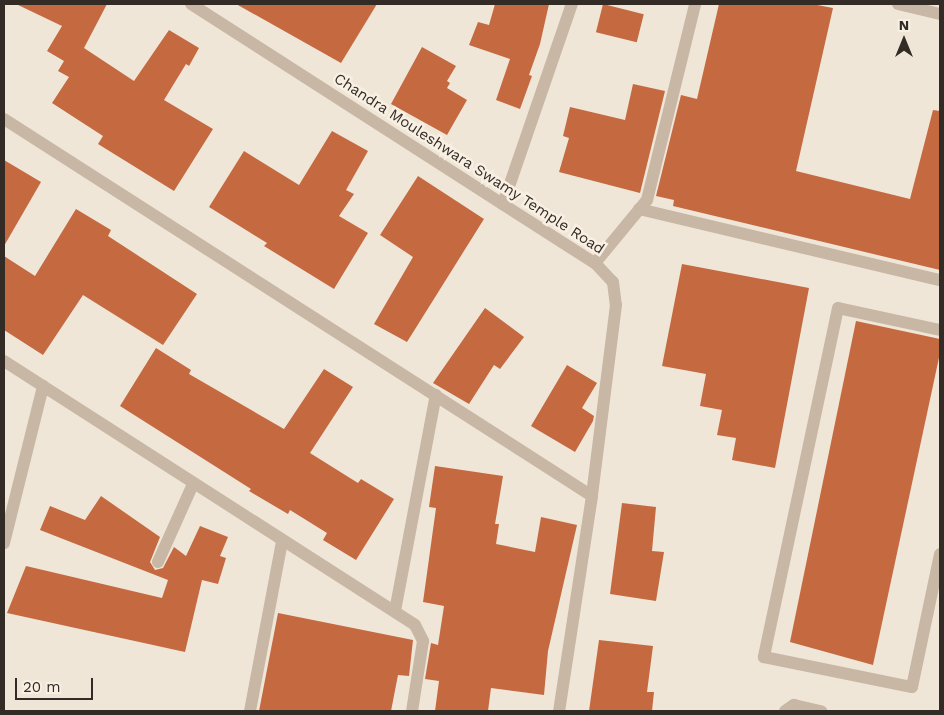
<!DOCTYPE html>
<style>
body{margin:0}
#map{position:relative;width:944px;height:715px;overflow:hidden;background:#f0e6d7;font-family:"Work Sans",sans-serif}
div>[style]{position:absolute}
.building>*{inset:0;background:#c56941;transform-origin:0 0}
.street>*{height:12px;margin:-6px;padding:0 6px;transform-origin:6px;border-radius:6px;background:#c8b7a4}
span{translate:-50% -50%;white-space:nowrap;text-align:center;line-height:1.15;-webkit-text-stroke:5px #f8f0e3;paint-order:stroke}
.street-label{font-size:15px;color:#332b25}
.frame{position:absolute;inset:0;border:5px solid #332b25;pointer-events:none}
.north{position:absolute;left:879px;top:15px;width:50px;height:50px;-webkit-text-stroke:4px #f8f0e3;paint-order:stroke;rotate:0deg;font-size:14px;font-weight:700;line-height:20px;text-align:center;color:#332b25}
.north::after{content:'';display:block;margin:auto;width:18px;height:22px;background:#332b25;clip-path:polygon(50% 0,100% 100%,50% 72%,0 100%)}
.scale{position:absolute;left:15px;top:678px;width:78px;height:22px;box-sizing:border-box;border:2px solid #332b25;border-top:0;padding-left:6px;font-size:15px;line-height:18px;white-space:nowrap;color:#332b25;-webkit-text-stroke:4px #f8f0e3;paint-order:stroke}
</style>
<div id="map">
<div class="building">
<i style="clip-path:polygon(16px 4px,107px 4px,84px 48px,134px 81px,169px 30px,199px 48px,189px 66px,186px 64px,164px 100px,213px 129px,174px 191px,98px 144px,103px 136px,52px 103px,69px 77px,58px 71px,64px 61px,47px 51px,62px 26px)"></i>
<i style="clip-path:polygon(236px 4px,377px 4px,341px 63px)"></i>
<i style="clip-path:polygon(495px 4px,549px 4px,540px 44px,529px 75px,532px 76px,520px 109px,496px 100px,510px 59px,469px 45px,478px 22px,489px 25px)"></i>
<i style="left:603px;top:4px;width:42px;height:29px;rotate:14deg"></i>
<i style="clip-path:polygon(719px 4px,812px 4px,833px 8px,796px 171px,910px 199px,933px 110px,940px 111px,940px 270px,673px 206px,674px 200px,656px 196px,681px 95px,697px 99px)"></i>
<i style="clip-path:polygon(422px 47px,456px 66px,447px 81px,450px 83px,447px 88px,467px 100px,447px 135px,391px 104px)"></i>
<i style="clip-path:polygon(633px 84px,665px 91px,640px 193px,559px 172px,569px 138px,563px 136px,570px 107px,625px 120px)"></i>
<i style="clip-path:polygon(332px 131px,368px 151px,346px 190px,354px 194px,339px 216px,368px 233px,334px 289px,264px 246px,267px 243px,209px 207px,244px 151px,299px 185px)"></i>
<i style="clip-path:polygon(4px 160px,41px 182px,4px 246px)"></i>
<i style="clip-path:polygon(418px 176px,484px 219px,407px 342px,374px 324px,413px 257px,380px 235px)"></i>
<i style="clip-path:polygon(76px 209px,111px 230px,108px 236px,197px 294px,163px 345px,83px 295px,43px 355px,4px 330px,4px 256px,35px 276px)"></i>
<i style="clip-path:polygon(682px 264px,809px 288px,775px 468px,732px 460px,736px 438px,717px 435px,722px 410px,700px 406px,706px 374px,662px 366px)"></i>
<i style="clip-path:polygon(485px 308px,524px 337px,500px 369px,494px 365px,469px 404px,433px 383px)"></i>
<i style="clip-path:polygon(856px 321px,940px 339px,940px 353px,873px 665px,790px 642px)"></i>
<i style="clip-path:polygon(156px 348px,191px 370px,189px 374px,284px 429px,324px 369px,353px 387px,310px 453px,358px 483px,361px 479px,394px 499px,356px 560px,323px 540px,327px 533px,290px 510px,288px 514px,249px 491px,251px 489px,120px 406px)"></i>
<i style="clip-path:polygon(567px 365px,597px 383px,582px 408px,594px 416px,593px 421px,575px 452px,531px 426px)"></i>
<i style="clip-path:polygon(435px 466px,503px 476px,495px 524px,499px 524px,496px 544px,535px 552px,541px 517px,577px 525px,548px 651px,544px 695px,491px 688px,488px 711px,435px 711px,439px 681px,425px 679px,431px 643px,438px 645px,444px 606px,423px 602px,436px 508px,429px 507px)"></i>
<i style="clip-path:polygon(101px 496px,160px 537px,150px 562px,155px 570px,163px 568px,174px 547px,186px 556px,200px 526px,228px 537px,220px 556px,226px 558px,218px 584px,202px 580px,185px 652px,7px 613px,26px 566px,162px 598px,168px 580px,40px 530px,50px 506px,85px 520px)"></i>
<i style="clip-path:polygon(622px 503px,656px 507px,652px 551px,664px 552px,656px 601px,610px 594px)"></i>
<i style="clip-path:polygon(278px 613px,413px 640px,409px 676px,398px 675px,391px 711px,259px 711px)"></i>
<i style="clip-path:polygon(599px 640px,653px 646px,647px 692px,654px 692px,652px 711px,589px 711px)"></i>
</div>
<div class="street">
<i style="left:191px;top:4px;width:480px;rotate:32.7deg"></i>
<i style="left:595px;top:263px;width:26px;rotate:47deg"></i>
<i style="left:613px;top:282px;width:23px;rotate:83deg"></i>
<i style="left:616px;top:305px;width:193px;rotate:97.2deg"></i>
<i style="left:592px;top:496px;width:218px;rotate:98.7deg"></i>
<i style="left:898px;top:4px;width:43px;rotate:13.4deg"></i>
<i style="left:4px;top:119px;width:698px;rotate:32.67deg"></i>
<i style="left:503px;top:204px;width:212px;rotate:-71deg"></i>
<i style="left:639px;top:209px;width:309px;rotate:13.3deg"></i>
<i style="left:595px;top:263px;width:82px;rotate:-50.5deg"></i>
<i style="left:647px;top:200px;width:202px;rotate:-76.2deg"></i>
<i style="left:940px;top:330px;width:104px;rotate:-167.8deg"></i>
<i style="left:838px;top:308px;width:357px;rotate:102deg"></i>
<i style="left:764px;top:657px;width:151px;rotate:11.5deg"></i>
<i style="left:912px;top:687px;width:136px;rotate:-78.1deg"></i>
<i style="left:4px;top:361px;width:488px;rotate:32.7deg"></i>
<i style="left:415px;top:625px;width:18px;rotate:63deg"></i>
<i style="left:423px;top:641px;width:71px;rotate:98.9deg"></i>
<i style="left:4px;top:543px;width:162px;rotate:-76deg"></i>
<i style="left:158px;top:562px;width:85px;rotate:-65.8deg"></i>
<i style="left:395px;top:611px;width:220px;rotate:-79.3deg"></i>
<i style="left:250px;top:711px;width:172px;rotate:-79.3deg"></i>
<i style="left:785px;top:711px;width:11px;rotate:-34deg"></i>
<i style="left:794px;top:705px;width:28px;rotate:13deg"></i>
</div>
<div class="street-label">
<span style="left:469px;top:164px;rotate:33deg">Chandra Mouleshwara Swamy Temple Road</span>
</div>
<div class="frame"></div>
<div class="north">N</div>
<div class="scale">20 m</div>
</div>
